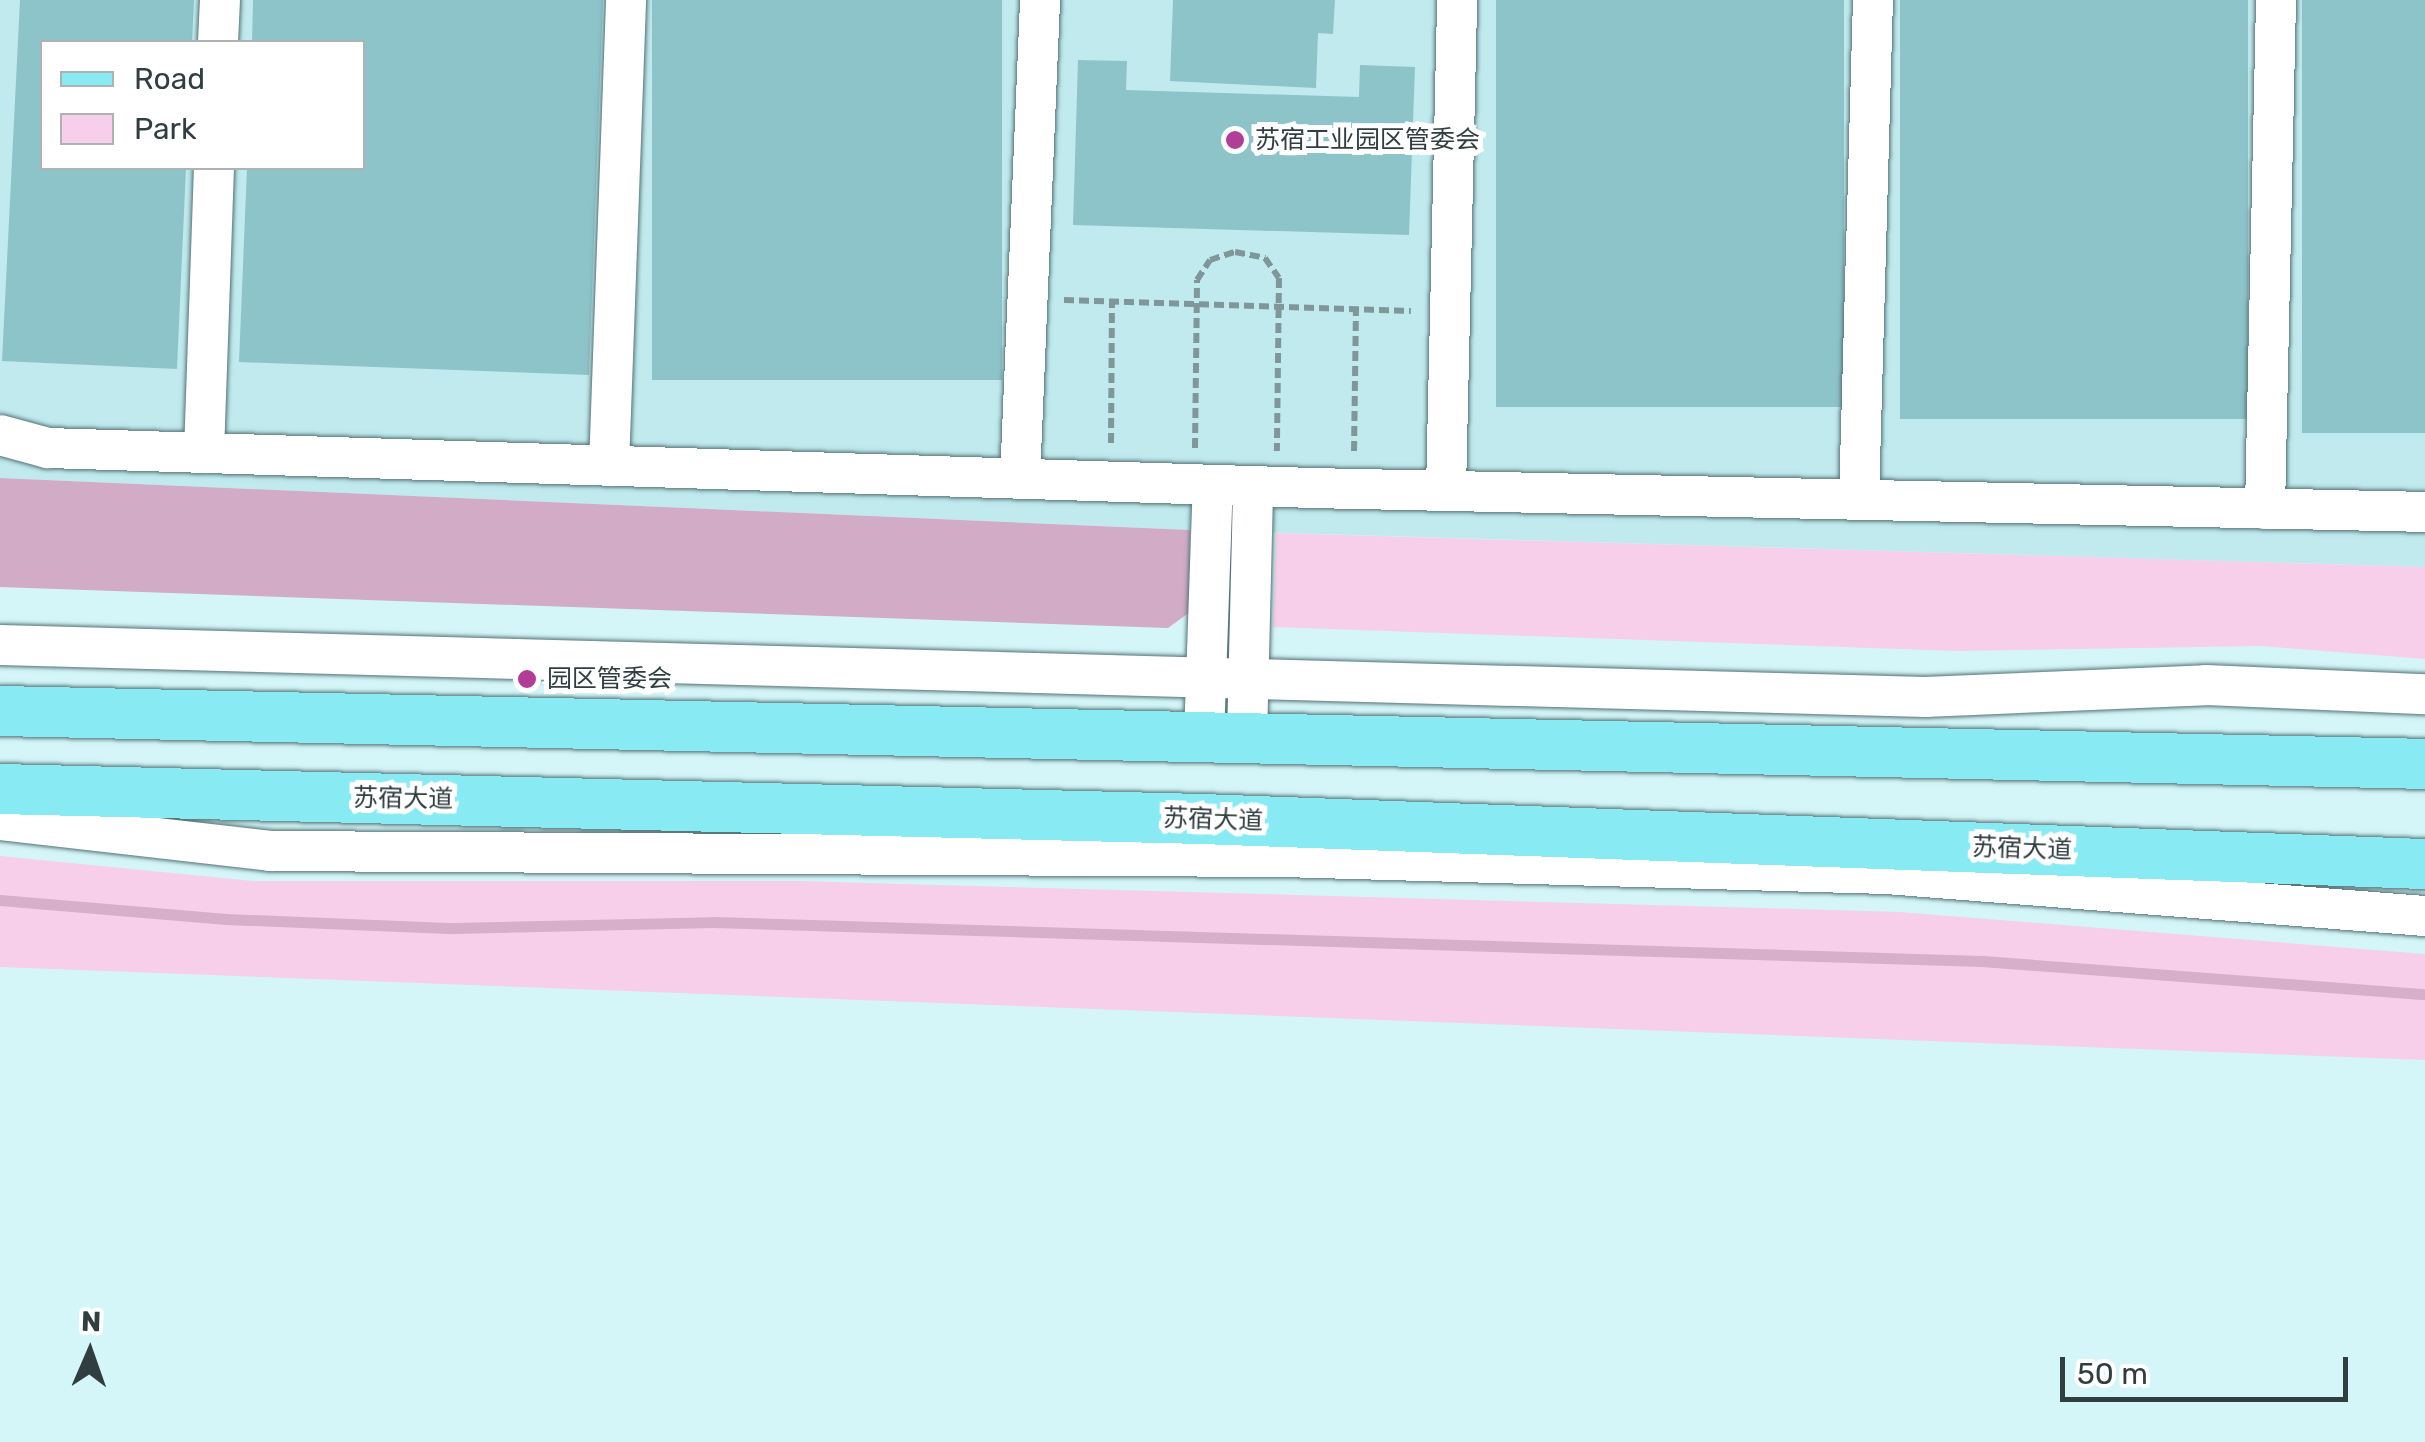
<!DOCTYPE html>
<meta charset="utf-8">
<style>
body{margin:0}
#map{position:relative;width:2425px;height:1442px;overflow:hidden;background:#d4f6f9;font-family:Rubik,"Noto Sans SC",sans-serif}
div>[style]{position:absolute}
.built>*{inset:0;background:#c0eaee}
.green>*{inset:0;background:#f7cfea}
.forest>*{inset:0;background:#d2abc6}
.stream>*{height:11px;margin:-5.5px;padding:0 5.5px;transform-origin:5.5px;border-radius:5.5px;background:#d6afca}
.building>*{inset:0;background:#8dc4c9;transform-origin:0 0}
.path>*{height:6px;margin-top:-3px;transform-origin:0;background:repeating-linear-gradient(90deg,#7f9799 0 10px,transparent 0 15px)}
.roads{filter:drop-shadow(0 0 2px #547275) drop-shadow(0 0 2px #547275)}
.minor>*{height:40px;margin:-20px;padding:0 20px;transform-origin:20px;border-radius:20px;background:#fff}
.major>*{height:50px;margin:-25px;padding:0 25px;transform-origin:25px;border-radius:25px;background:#88ebf4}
.dots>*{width:28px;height:28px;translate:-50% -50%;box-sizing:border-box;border:5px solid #fff;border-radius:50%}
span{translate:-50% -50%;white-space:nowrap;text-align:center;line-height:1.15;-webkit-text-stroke:10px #fff;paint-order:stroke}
.poi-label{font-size:25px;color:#313e40}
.left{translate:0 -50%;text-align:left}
.street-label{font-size:25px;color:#313e40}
.legend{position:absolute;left:40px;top:40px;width:325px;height:130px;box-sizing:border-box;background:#fff;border:2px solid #adb2b3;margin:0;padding:12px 18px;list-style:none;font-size:30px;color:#313e40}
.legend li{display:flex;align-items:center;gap:20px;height:50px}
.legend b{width:50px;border:2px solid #adb2b3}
.north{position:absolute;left:40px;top:1302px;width:100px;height:100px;-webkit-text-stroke:8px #fff;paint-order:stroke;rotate:2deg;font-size:28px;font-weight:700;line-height:40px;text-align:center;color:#313e40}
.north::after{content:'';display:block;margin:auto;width:35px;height:45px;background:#313e40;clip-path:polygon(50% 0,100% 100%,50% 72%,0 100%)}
.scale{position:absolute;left:2060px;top:1357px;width:288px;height:45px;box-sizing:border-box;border:5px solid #313e40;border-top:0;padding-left:12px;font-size:30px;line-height:35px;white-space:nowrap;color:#313e40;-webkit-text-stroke:8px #fff;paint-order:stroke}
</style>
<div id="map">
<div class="built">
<i style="clip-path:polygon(evenodd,0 0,2425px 0,2425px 567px,1190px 530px,0 478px,0 0,42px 42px,362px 42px,362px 168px,42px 168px,42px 42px)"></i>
</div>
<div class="green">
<i style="clip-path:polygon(1276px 533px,2425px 567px,2425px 659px,2261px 646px,1956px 651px,1273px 627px)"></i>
<i style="clip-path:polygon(0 856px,253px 881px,798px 881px,1900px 912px,2425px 954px,2425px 1060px,0 967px)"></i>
</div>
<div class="forest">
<i style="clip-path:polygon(0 478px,1190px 530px,1190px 612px,1168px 628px,0 587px)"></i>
</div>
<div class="stream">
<i style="left:0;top:900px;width:227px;rotate:4.8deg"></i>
<i style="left:226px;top:919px;width:228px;rotate:2.3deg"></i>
<i style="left:454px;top:928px;width:259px;rotate:-1.3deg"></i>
<i style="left:713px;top:922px;width:1270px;rotate:1.76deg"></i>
<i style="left:1982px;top:961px;width:444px;rotate:4.3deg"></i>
</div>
<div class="building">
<i style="clip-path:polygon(20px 0,194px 0,192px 42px,42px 42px,42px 168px,186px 168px,177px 369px,2px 361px)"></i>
<i style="clip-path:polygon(253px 0,603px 0,589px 375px,239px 362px,247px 168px,362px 168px,362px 42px,252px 42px)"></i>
<i style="left:652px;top:0;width:350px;height:380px"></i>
<i style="clip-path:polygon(1173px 0,1335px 0,1333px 34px,1318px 33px,1316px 88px,1170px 81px)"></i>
<i style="left:1496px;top:0;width:348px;height:407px"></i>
<i style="left:1900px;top:0;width:348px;height:419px"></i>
<i style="left:2302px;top:0;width:123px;height:433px"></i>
<i style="clip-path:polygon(1078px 60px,1127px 61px,1126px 90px,1359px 97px,1360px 65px,1415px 67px,1409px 235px,1073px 225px)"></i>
</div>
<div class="path">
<i style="left:1064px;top:300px;width:347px;rotate:1.8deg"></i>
<i style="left:1111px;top:443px;width:141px;rotate:-89.6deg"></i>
<i style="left:1195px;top:448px;width:168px;rotate:-89.3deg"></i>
<i style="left:1197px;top:280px;width:24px;rotate:-57deg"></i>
<i style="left:1210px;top:260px;width:26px;rotate:-18deg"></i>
<i style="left:1235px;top:252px;width:31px;rotate:11deg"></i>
<i style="left:1265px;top:258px;width:24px;rotate:55deg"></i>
<i style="left:1279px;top:278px;width:173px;rotate:90.7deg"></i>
<i style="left:1354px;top:451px;width:142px;rotate:-89.2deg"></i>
</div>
<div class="roads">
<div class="minor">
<i style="left:218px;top:42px;width:42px;rotate:-87.3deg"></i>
<i style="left:0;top:435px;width:50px;rotate:15.2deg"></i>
<i style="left:48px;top:448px;width:1264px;rotate:1.81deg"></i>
<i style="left:1311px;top:488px;width:1114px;rotate:1.23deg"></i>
<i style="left:204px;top:453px;width:285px;rotate:-88deg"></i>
<i style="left:609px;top:466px;width:466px;rotate:-87.9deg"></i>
<i style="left:1020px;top:479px;width:479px;rotate:-87.6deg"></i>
<i style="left:1446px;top:491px;width:491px;rotate:-88.7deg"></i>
<i style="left:1859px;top:500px;width:500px;rotate:-88.4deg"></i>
<i style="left:2265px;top:509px;width:509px;rotate:-88.76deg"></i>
<i style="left:0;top:645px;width:1926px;rotate:1.55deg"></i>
<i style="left:1925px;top:697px;width:281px;rotate:-2.4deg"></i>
<i style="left:2206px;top:685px;width:219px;rotate:2.4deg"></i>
<i style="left:1204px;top:737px;width:252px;rotate:-88deg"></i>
<i style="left:1247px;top:738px;width:252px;rotate:-88.6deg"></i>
<i style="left:0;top:820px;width:272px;rotate:6.5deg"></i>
<i style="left:270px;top:851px;width:1012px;rotate:0.34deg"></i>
<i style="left:1282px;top:857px;width:604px;rotate:1.61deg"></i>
<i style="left:1886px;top:874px;width:541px;rotate:4.46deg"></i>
</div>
<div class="major">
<i style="left:0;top:711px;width:2426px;rotate:1.25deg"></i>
<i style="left:0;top:789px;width:1202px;rotate:1.43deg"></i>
<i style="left:1202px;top:819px;width:1224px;rotate:2.11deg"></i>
</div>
</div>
<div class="dots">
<i style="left:1235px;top:140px;background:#b13d96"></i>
<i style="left:527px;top:679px;background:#b13d96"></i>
</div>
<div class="poi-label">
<span class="left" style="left:1255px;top:140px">苏宿工业园区管委会</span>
<span class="left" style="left:547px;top:679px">园区管委会</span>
</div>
<div class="street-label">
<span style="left:403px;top:799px;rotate:1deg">苏宿大道</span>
<span style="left:1213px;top:820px;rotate:2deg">苏宿大道</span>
<span style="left:2022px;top:849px;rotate:2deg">苏宿大道</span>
</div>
<ul class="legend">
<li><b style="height:12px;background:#88ebf4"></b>Road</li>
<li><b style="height:28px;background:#f7cfea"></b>Park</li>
</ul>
<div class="north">N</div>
<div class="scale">50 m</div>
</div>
